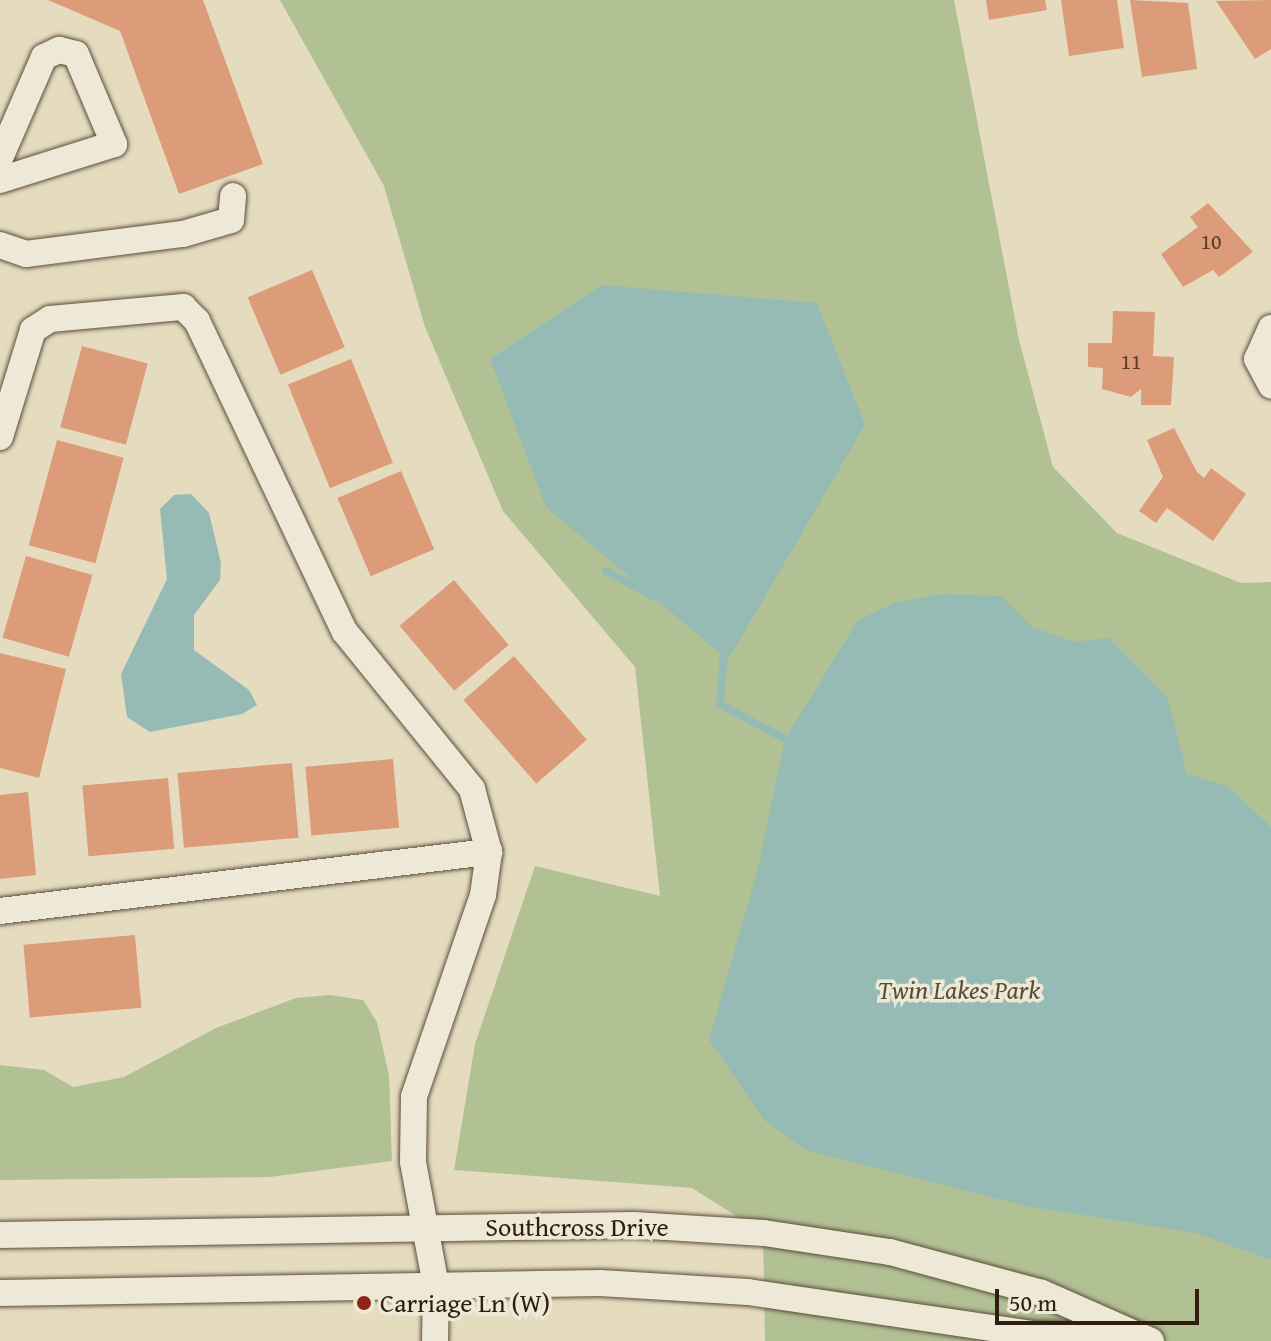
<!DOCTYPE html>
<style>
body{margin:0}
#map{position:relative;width:1271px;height:1341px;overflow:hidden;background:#e5dcc0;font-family:"Gentium Book Plus",serif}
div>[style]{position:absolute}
.green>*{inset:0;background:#b2c194}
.water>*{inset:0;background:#96bbb4}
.stream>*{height:8px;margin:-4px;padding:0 4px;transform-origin:4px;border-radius:4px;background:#96bbb4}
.building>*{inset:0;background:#dc9c79;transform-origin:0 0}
.roads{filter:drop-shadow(0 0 2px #5d4d3b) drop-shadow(0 0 2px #5d4d3b)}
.minor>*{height:26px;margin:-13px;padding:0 13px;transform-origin:13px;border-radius:13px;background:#eee8d6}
.dots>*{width:22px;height:22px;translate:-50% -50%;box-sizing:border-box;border:4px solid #eee8d6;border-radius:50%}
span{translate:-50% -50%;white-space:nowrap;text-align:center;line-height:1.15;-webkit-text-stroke:7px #eee8d6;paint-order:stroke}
.number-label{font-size:22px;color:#5b3d2a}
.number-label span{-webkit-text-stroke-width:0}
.park-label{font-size:26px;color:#574e37;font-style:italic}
.street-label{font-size:26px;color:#301d0f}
.poi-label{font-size:26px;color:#301d0f}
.left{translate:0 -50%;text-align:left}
.scale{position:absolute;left:995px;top:1289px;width:204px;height:36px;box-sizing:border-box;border:4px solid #301d0f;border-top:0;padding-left:10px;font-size:24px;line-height:28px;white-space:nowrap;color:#301d0f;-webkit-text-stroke:6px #eee8d6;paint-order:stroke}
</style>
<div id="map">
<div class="green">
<i style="clip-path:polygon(280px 0,954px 0,1019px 340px,1053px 467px,1117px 533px,1241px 583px,1271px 582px,1271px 1341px,765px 1341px,763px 1233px,692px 1188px,454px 1170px,475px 1044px,535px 866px,660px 896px,635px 667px,503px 511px,425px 327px,384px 186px)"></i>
<i style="clip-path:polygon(330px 995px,363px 1000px,377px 1022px,389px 1075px,392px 1161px,270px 1177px,0 1180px,0 1065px,44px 1070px,73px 1087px,124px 1077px,216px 1028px,296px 998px)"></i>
</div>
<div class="water">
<i style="clip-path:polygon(602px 285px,817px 303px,865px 425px,728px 660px,546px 507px,490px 359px)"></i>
<i style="clip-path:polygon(191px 494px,209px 513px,221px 563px,220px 580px,194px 615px,194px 650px,249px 690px,257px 705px,242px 714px,150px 732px,127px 717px,121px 674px,167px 579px,160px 509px,174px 495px)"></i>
<i style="clip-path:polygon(942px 594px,1001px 596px,1032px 627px,1074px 642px,1109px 638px,1168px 698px,1187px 774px,1228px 786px,1271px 827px,1271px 1260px,1196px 1233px,1026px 1206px,805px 1150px,764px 1120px,709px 1040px,757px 872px,785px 739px,858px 620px,894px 603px)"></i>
</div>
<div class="stream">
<i style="left:606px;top:571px;width:55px;rotate:28deg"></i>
<i style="left:724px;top:652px;width:52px;rotate:94.4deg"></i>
<i style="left:720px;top:704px;width:74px;rotate:28.3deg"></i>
</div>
<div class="building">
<i style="clip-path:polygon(48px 0,203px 0,263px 164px,179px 194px,120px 31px)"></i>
<i style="clip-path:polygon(986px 0,1045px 0,1047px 10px,989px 20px)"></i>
<i style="clip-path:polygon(1061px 0,1117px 0,1124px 48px,1069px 56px)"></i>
<i style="clip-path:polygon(1130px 0,1188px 3px,1197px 69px,1142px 77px)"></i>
<i style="clip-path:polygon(1271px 0,1271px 49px,1255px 59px,1216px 1px)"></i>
<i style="clip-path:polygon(1208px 203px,1253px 252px,1219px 277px,1213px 270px,1183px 287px,1161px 254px,1198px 227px,1190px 217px)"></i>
<i style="left:312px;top:270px;width:84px;height:70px;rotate:67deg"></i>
<i style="clip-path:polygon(1113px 311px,1155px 312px,1153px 356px,1174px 357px,1171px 405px,1141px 405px,1141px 389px,1131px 397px,1102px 389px,1103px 368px,1088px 367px,1088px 343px,1112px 343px)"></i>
<i style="left:82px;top:346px;width:68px;height:84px;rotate:15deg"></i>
<i style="left:351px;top:359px;width:112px;height:68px;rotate:68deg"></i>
<i style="clip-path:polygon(1174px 428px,1197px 472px,1204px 478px,1211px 468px,1246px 494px,1213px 541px,1167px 508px,1156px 523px,1139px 511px,1163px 477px,1147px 440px)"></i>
<i style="left:57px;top:440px;width:69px;height:109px;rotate:15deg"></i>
<i style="left:401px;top:471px;width:85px;height:69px;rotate:67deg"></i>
<i style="left:26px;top:556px;width:69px;height:85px;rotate:16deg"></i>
<i style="left:454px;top:580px;width:85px;height:71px;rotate:50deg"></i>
<i style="clip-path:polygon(0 653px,66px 669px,39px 778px,0 768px)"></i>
<i style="left:514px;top:656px;width:111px;height:67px;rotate:49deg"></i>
<i style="left:393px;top:759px;width:69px;height:88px;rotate:85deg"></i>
<i style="left:292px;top:763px;width:75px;height:115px;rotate:85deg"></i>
<i style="left:168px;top:778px;width:71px;height:86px;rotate:85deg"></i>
<i style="clip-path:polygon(28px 792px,36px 875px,0 879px,0 795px)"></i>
<i style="left:135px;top:935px;width:73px;height:112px;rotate:85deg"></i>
</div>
<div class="roads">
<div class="minor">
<i style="left:0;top:158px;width:110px;rotate:-66.5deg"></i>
<i style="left:44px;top:57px;width:17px;rotate:-25deg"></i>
<i style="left:59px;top:50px;width:17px;rotate:13deg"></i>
<i style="left:76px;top:54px;width:98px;rotate:67.1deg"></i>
<i style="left:114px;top:144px;width:120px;rotate:162.5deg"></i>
<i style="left:0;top:245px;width:28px;rotate:19deg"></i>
<i style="left:26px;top:254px;width:158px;rotate:-7.3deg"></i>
<i style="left:183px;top:234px;width:50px;rotate:-16.3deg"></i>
<i style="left:231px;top:220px;width:24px;rotate:-85deg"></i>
<i style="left:1271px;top:328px;width:34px;rotate:114deg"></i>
<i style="left:1257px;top:359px;width:30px;rotate:62deg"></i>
<i style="left:0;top:437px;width:112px;rotate:-72.9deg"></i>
<i style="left:33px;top:330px;width:20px;rotate:-33deg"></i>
<i style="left:50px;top:319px;width:134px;rotate:-5.2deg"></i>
<i style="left:183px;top:307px;width:20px;rotate:45deg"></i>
<i style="left:197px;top:321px;width:344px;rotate:64.6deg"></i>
<i style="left:345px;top:632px;width:202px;rotate:51deg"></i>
<i style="left:472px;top:789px;width:65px;rotate:74.9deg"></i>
<i style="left:489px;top:852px;width:43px;rotate:97.9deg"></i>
<i style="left:483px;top:895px;width:213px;rotate:108.9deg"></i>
<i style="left:414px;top:1097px;width:65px;rotate:90.9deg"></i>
<i style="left:413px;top:1162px;width:126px;rotate:79.5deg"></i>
<i style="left:436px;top:1286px;width:55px;rotate:91deg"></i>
<i style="left:0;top:911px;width:493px;rotate:-6.9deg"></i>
<i style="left:0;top:1235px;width:634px;rotate:-0.9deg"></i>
<i style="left:634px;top:1225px;width:130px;rotate:3.5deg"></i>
<i style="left:764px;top:1233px;width:127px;rotate:8.6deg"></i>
<i style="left:890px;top:1252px;width:157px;rotate:15.1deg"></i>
<i style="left:1042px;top:1293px;width:119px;rotate:23.8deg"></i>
<i style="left:0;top:1293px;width:600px;rotate:-0.95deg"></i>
<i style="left:600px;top:1283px;width:148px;rotate:3.5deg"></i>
<i style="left:748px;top:1292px;width:288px;rotate:8.4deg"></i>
<i style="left:1033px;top:1334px;width:92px;rotate:1.9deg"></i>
</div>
</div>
<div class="dots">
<i style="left:364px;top:1303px;background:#8f2418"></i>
</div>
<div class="number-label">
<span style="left:1211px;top:242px">10</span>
<span style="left:1131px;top:362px">11</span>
</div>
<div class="park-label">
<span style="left:959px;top:990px">Twin Lakes Park</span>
</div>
<div class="street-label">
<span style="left:577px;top:1227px">Southcross Drive</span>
</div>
<div class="poi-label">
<span class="left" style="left:380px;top:1303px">Carriage Ln (W)</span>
</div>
<div class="scale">50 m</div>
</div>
